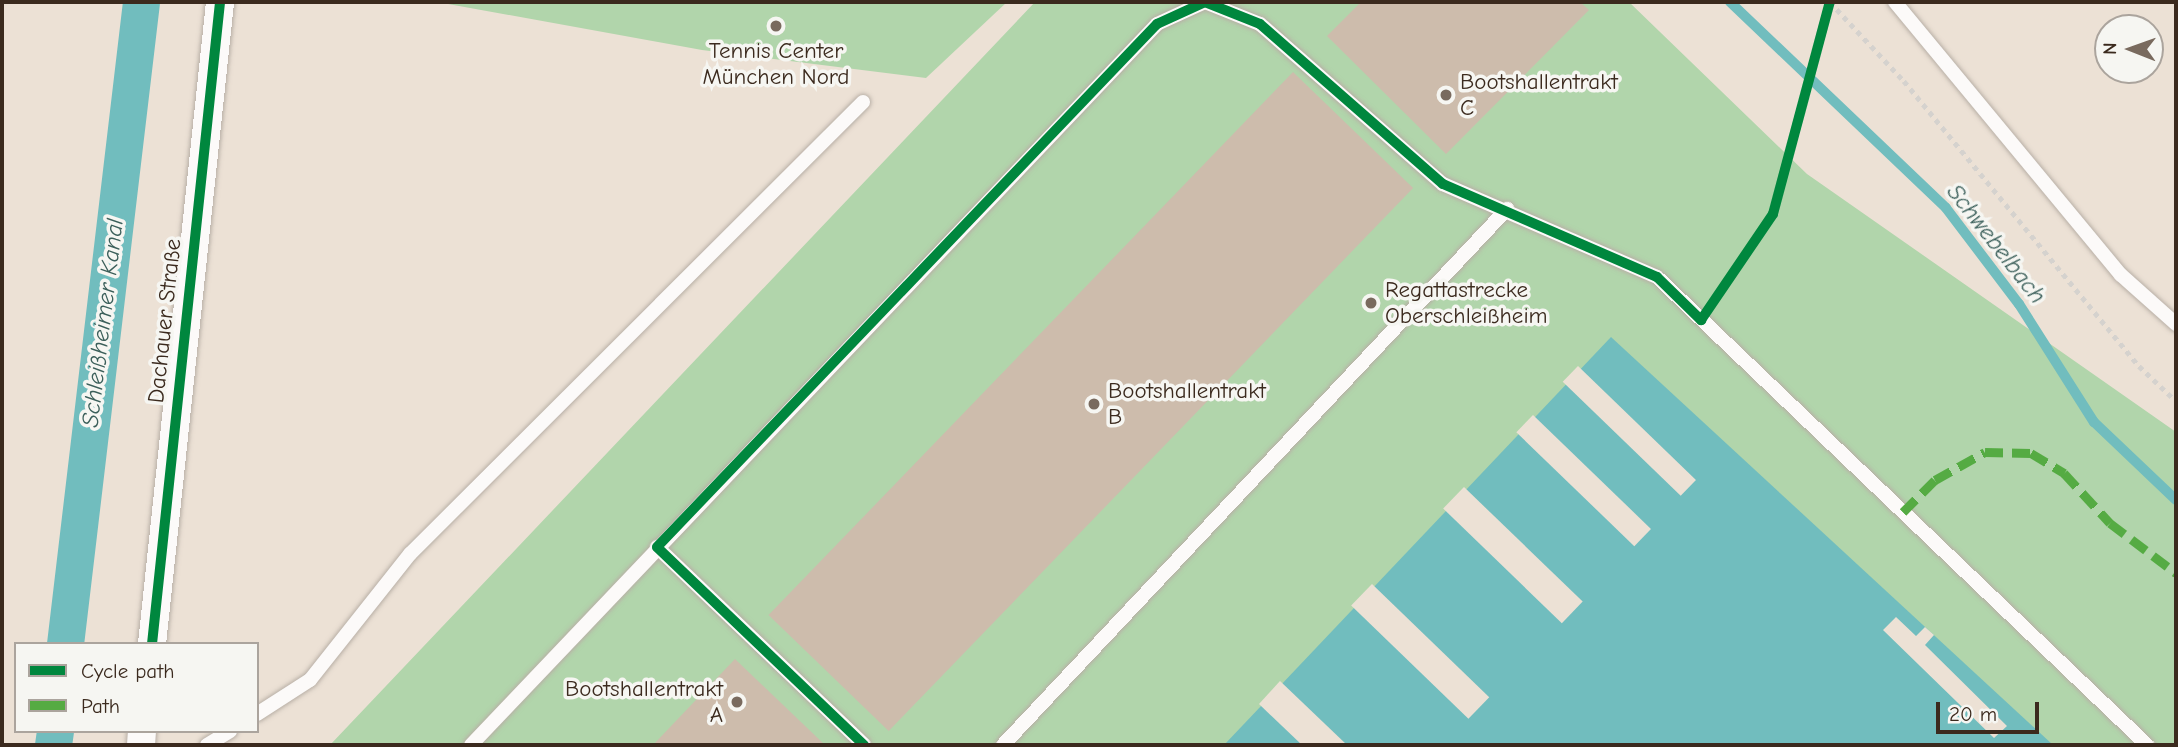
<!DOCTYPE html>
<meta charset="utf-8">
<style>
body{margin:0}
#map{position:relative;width:2178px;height:747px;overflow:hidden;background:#ece1d5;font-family:"Comic Neue",sans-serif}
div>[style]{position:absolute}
.green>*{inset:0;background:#b1d5ab}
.water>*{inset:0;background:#71bdbe}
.pier>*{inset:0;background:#ece1d5;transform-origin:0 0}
.stream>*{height:10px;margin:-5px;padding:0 5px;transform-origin:5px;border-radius:5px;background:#71bdbe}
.canal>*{height:37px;margin:-18.5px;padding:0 18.5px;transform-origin:18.5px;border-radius:18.5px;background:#71bdbe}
.building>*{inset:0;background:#cdbcac;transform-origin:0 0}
.path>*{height:4.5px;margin-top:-2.25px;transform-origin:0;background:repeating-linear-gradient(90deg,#d5d2ce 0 5px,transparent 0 10px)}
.roads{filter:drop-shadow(0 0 2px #b8afa6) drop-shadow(0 0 2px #b8afa6)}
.lane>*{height:14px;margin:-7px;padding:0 7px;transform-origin:7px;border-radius:7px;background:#fcfaf9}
.street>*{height:28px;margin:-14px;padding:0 14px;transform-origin:14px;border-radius:14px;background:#fcfaf9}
.quiet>*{height:9px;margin-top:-4.5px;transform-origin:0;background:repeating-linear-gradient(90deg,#55ab43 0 18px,transparent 0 27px)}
.cycleway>*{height:10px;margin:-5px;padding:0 5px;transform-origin:5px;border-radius:5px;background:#00873e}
.dots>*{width:19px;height:19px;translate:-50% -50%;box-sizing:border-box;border:4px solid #f6f6f2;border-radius:50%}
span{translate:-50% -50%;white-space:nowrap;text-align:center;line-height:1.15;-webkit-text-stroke:7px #f6f6f2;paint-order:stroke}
.poi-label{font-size:23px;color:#3b2a1e}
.left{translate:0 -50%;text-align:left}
.right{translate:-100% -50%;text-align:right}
.street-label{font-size:23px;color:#3b2a1e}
.water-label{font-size:24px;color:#3b5f5a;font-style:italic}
.frame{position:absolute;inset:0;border:4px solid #3b2a1e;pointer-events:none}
.legend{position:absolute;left:14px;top:642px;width:245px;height:91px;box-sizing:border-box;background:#f6f6f2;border:2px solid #aba49d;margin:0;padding:9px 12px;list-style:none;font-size:21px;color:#3b2a1e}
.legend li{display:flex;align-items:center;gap:14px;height:35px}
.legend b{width:35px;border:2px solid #aba49d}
.north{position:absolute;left:2094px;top:14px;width:70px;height:70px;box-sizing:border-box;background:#f6f6f2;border:2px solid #aba49d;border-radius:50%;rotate:271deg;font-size:19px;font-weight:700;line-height:28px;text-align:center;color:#3b2a1e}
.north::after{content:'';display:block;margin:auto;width:24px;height:32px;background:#796a5e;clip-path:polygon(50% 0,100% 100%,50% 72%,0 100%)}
.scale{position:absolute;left:1936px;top:702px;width:103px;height:32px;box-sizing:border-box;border:4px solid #3b2a1e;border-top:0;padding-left:9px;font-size:21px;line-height:24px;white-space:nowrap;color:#3b2a1e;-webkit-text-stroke:5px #f6f6f2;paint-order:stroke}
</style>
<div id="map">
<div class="green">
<i style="clip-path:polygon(437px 2px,1007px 2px,926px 78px,702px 50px)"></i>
<i style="clip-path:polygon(1035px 2px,1629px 2px,1807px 174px,2176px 432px,2176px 745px,330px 745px)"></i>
</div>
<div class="water">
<i style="clip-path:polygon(1611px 337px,2053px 745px,1224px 745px)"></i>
</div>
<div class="pier">
<i style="left:1578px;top:366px;width:164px;height:22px;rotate:44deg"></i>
<i style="left:1533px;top:415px;width:164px;height:24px;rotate:44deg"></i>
<i style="left:1464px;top:487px;width:165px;height:30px;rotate:44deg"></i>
<i style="left:1372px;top:584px;width:163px;height:30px;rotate:44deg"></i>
<i style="clip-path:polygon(1896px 617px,1916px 636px,1925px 627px,1934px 635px,1925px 645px,2007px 726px,1994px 738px,1883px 630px)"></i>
<i style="clip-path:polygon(1280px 681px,1347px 745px,1302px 745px,1259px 704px)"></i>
</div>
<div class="stream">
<i style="left:1730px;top:2px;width:298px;rotate:43.6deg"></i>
<i style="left:1946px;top:208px;width:121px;rotate:52.8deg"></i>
<i style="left:2019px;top:304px;width:140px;rotate:57.6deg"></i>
<i style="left:2094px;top:422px;width:113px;rotate:43.6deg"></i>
</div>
<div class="canal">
<i style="left:65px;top:644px;width:646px;rotate:-83.25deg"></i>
<i style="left:53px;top:745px;width:14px;rotate:-82deg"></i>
</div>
<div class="building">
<i style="clip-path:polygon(1361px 2px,1580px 2px,1589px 10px,1446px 154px,1327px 36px)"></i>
<i style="left:1293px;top:72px;width:167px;height:755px;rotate:44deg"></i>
<i style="clip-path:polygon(735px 659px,825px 745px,653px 745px)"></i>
</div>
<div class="path">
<i style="left:1830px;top:2px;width:108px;rotate:46.9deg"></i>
<i style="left:1904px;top:81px;width:369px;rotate:50.5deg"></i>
<i style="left:2139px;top:366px;width:51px;rotate:43.4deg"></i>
</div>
<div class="roads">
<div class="lane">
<i style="left:1895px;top:2px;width:354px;rotate:50.4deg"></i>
<i style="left:2121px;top:275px;width:74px;rotate:41.7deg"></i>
<i style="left:657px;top:547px;width:286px;rotate:43.7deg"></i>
<i style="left:257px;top:714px;width:63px;rotate:-32.7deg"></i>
<i style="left:310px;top:680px;width:161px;rotate:-51.6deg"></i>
<i style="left:410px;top:554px;width:640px;rotate:-44.94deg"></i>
<i style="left:207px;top:745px;width:27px;rotate:-31deg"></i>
<i style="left:471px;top:745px;width:995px;rotate:-46.42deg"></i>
<i style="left:1157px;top:24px;width:53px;rotate:-24.6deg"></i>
<i style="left:1205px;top:2px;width:59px;rotate:21.8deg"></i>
<i style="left:1260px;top:24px;width:243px;rotate:41.2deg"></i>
<i style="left:1443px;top:184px;width:233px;rotate:23.5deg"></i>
<i style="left:1657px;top:277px;width:678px;rotate:43.68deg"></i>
<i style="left:1003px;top:745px;width:736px;rotate:-46.76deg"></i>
</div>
<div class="street">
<i style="left:152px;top:644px;width:646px;rotate:-83.95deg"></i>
<i style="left:141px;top:745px;width:14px;rotate:-86deg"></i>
</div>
</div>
<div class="quiet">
<i style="left:1903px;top:512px;width:45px;rotate:-45deg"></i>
<i style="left:1935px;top:480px;width:57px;rotate:-29.2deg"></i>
<i style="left:1985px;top:452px;width:46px;rotate:1.2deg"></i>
<i style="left:2031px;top:453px;width:39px;rotate:31deg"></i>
<i style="left:2064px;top:473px;width:68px;rotate:47.4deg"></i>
<i style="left:2110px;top:523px;width:83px;rotate:37.1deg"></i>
</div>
<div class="cycleway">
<i style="left:152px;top:644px;width:646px;rotate:-83.95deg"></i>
<i style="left:864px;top:745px;width:286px;rotate:-136.3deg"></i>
<i style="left:657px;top:547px;width:724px;rotate:-46.29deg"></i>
<i style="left:1157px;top:24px;width:53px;rotate:-24.6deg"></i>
<i style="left:1205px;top:2px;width:59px;rotate:21.8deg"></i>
<i style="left:1260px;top:24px;width:243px;rotate:41.2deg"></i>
<i style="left:1443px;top:184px;width:233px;rotate:23.5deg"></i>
<i style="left:1657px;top:277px;width:62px;rotate:44.3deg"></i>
<i style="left:1701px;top:320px;width:128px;rotate:-55.8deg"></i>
<i style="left:1773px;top:214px;width:220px;rotate:-75deg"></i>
</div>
<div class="dots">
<i style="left:776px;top:26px;background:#796a5e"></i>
<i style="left:1446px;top:95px;background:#796a5e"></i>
<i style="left:1371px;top:303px;background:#796a5e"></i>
<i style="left:1094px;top:404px;background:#796a5e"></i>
<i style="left:737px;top:702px;background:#796a5e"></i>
</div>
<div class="poi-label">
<span style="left:776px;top:64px">Tennis Center<br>München Nord</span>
<span class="left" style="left:1460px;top:95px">Bootshallentrakt<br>C</span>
<span class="left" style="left:1385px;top:303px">Regattastrecke<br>Oberschleißheim</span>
<span class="left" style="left:1108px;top:404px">Bootshallentrakt<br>B</span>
<span class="right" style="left:723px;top:702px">Bootshallentrakt<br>A</span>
</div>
<div class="street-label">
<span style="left:165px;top:321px;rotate:-84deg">Dachauer Straße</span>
</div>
<div class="water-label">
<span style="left:1996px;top:244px;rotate:52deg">Schwebelbach</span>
<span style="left:103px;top:323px;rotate:-83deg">Schleißheimer Kanal</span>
</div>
<div class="frame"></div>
<ul class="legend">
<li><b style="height:9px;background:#00873e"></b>Cycle path</li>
<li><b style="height:9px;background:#55ab43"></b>Path</li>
</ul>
<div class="north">N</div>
<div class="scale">20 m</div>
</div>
